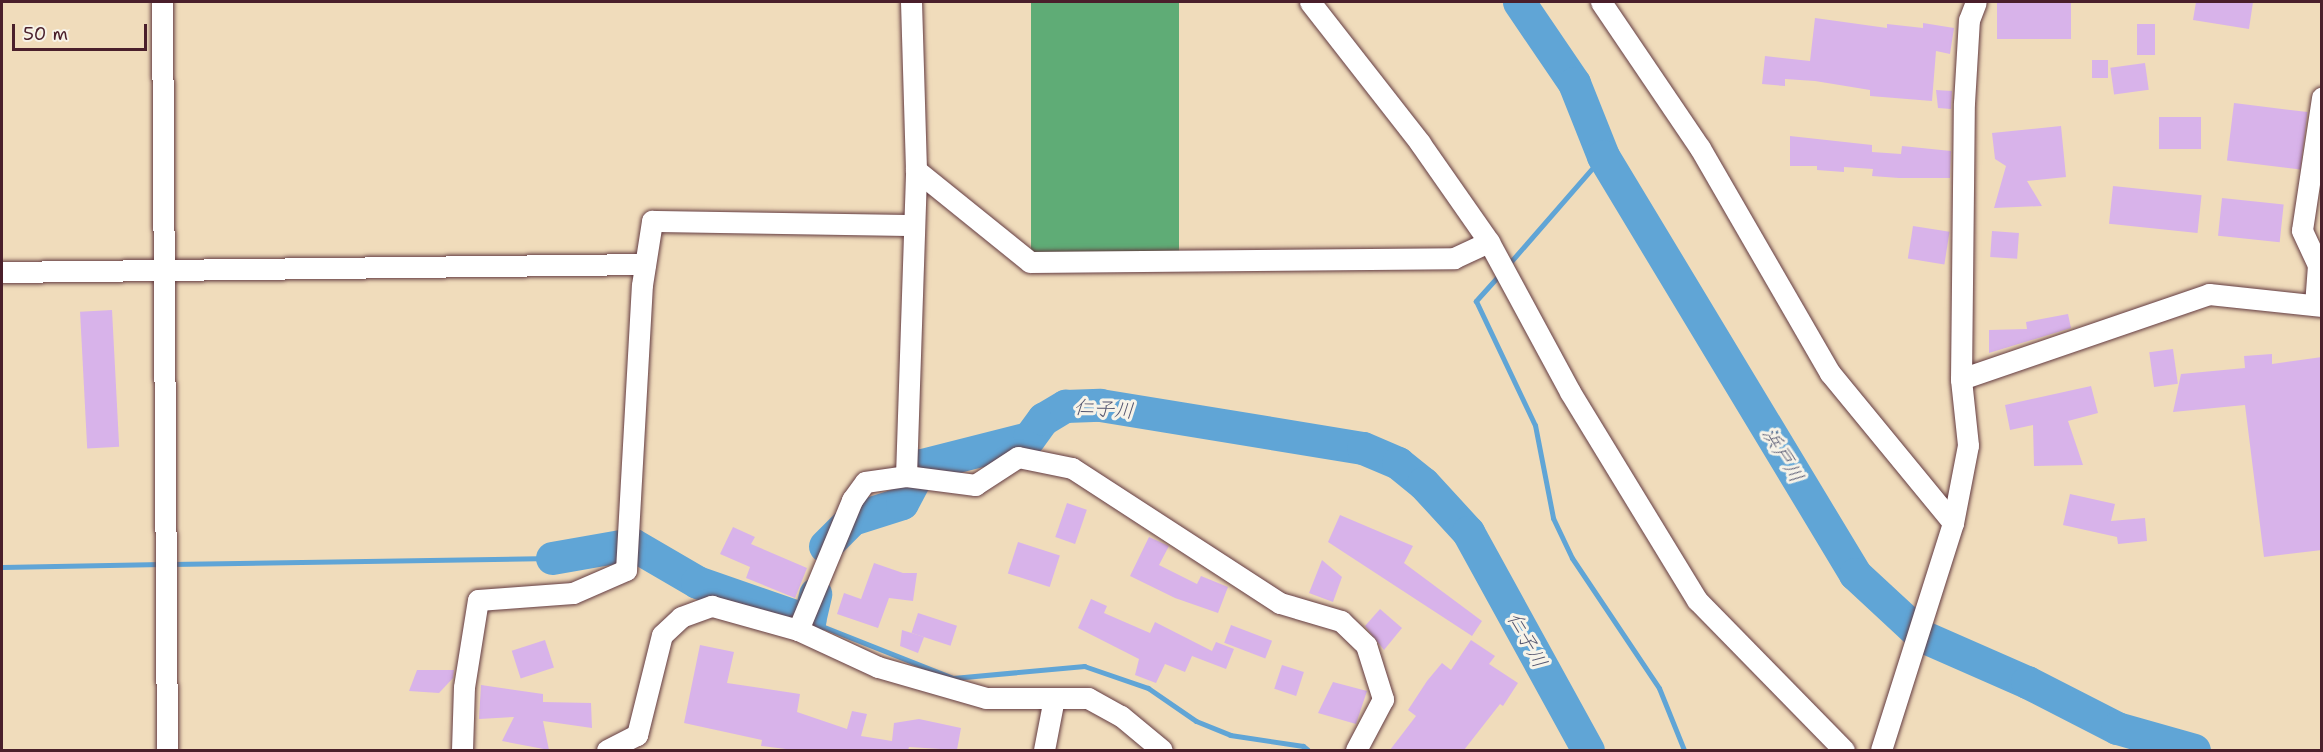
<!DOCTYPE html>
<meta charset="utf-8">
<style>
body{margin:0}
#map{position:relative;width:2323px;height:752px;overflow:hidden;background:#f0dcbb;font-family:"Shantell Sans","Klee One",sans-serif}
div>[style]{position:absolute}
.forest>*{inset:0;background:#5fac76;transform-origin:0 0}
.stream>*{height:5px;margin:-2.5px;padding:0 2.5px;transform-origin:2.5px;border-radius:2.5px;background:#60a5d6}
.river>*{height:33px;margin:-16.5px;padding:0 16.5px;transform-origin:16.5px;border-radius:16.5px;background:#60a5d6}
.building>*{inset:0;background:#d8b3ea;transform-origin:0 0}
.roads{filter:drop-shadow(0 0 2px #633b41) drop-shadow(0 0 2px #633b41)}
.minor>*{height:21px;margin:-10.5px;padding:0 10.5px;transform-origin:10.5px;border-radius:10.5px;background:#fff}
span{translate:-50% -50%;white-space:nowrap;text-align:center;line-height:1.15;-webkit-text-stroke:6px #f7f3e8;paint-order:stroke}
.water-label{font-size:20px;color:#53556f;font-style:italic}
.frame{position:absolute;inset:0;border:3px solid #4a1f2b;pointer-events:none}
.scale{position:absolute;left:12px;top:24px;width:135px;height:27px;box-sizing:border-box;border:3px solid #4a1f2b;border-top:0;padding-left:8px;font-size:18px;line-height:21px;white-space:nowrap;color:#4a1f2b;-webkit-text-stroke:4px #f7f3e8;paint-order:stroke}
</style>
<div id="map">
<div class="forest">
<i style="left:1031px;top:2px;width:148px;height:253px"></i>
</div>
<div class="stream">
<i style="left:1507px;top:266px;width:146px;rotate:-48.9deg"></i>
<i style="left:1501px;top:273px;width:38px;rotate:132deg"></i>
<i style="left:1476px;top:301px;width:137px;rotate:64.6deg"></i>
<i style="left:1535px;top:425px;width:95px;rotate:79deg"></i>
<i style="left:1553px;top:518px;width:44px;rotate:64.6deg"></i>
<i style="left:1572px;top:558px;width:156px;rotate:56.2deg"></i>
<i style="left:1659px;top:688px;width:67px;rotate:68deg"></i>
<i style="left:171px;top:564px;width:381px;rotate:-0.9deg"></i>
<i style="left:2px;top:567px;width:160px;rotate:-1.1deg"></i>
<i style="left:809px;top:621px;width:155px;rotate:21.6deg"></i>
<i style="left:953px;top:678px;width:132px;rotate:-5.2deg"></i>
<i style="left:1084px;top:666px;width:68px;rotate:19deg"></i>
<i style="left:1148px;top:688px;width:58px;rotate:34.5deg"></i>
<i style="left:1196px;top:721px;width:37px;rotate:22deg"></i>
<i style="left:1230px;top:735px;width:74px;rotate:8.6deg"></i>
<i style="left:1303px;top:746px;width:6px;rotate:39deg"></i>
</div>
<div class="river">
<i style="left:1519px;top:2px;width:98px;rotate:55.8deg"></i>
<i style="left:1574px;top:83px;width:79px;rotate:68.3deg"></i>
<i style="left:1603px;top:156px;width:488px;rotate:58.9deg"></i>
<i style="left:1855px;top:574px;width:91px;rotate:42.8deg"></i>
<i style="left:1922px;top:636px;width:115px;rotate:23.7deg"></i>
<i style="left:2027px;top:682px;width:101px;rotate:27.1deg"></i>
<i style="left:2117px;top:728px;width:80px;rotate:15.9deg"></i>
<i style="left:825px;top:546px;width:38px;rotate:-45deg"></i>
<i style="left:852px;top:519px;width:52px;rotate:-17.7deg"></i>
<i style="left:902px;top:503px;width:43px;rotate:-62.2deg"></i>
<i style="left:922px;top:465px;width:110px;rotate:-14.2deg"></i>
<i style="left:1029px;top:438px;width:24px;rotate:-54deg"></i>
<i style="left:1043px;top:419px;width:26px;rotate:-31deg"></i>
<i style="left:1065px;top:406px;width:35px;rotate:-2deg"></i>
<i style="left:1100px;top:405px;width:266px;rotate:9.3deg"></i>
<i style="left:1363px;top:448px;width:38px;rotate:23deg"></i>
<i style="left:1398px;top:463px;width:32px;rotate:39deg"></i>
<i style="left:1423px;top:483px;width:67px;rotate:47.4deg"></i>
<i style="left:1468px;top:532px;width:249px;rotate:61.2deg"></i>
<i style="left:552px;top:558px;width:81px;rotate:-9.9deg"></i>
<i style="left:632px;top:544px;width:75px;rotate:30.3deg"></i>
<i style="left:697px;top:582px;width:119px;rotate:19.2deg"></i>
<i style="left:809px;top:621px;width:28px;rotate:-77deg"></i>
</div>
<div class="building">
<i style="left:1997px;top:2px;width:74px;height:37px"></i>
<i style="clip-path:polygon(2196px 2px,2253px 2px,2249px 29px,2193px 20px)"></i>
<i style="clip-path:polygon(1815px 18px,1887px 28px,1887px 24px,1923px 28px,1923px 23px,1954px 28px,1950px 54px,1936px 51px,1932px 101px,1870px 96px,1870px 90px,1815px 81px,1785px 79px,1785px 86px,1762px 84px,1765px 56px,1810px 61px)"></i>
<i style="left:2137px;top:24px;width:18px;height:31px"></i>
<i style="left:2092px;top:60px;width:16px;height:18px"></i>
<i style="left:2145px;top:63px;width:27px;height:35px;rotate:82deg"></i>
<i style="clip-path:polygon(1936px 90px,1952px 91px,1951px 109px,1938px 108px)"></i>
<i style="left:2234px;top:103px;width:74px;height:58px;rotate:7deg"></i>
<i style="left:2159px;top:117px;width:42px;height:32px"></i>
<i style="clip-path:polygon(2061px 126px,2066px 177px,2027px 181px,2042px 206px,1994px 208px,2006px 166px,1995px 159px,1992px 133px)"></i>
<i style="clip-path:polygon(1790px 136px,1872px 145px,1872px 152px,1901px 154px,1902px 146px,1951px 151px,1950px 178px,1899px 178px,1872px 176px,1873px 169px,1844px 167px,1844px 172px,1817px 170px,1817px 166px,1790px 166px)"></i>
<i style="left:2113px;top:186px;width:89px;height:38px;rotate:6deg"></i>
<i style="left:2222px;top:198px;width:62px;height:38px;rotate:6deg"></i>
<i style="left:1913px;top:226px;width:37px;height:33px;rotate:9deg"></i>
<i style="left:1992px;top:231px;width:27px;height:26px;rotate:4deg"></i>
<i style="left:112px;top:310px;width:137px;height:32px;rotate:87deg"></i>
<i style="clip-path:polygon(2068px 314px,2071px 328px,1989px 353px,1989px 330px,2027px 329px,2026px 322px)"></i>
<i style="left:2173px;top:349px;width:35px;height:24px;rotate:82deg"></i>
<i style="clip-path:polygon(2272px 354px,2272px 364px,2322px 357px,2322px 550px,2264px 557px,2245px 405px,2173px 412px,2181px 374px,2245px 368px,2244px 356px)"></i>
<i style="clip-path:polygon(2091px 386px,2098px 413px,2068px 421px,2083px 465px,2034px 466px,2033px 425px,2010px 430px,2005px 405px)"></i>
<i style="clip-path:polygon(2070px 494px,2115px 504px,2111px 521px,2145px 518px,2147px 541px,2118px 544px,2117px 537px,2063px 525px)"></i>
<i style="left:1067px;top:503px;width:21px;height:36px;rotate:19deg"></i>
<i style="clip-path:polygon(1340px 515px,1413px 546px,1404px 563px,1482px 621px,1472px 636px,1328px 542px)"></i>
<i style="clip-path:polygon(733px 527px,755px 537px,751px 544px,807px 568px,795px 598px,746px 578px,750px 567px,720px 554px)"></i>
<i style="clip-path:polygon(1149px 537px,1169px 546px,1159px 565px,1197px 584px,1201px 576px,1228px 587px,1218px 613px,1175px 598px,1130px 576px)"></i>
<i style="left:1018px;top:542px;width:44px;height:33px;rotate:18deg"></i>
<i style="clip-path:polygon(1322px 560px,1342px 577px,1333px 602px,1309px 593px)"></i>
<i style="clip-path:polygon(874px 563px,903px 573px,917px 573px,913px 601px,889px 598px,878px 628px,837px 614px,844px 593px,861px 599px)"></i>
<i style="clip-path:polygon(1091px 599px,1107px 606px,1104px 613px,1150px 633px,1155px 622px,1212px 651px,1216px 642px,1234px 649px,1226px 669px,1192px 656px,1185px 672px,1165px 664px,1156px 683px,1135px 675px,1139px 659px,1078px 628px)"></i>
<i style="clip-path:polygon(1380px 609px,1402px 628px,1384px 650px,1365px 626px)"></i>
<i style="left:918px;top:613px;width:41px;height:21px;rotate:18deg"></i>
<i style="left:1231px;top:625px;width:44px;height:19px;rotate:21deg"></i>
<i style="clip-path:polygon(902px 630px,924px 637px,918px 653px,900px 646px)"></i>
<i style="left:545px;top:640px;width:29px;height:35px;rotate:72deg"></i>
<i style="clip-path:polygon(1471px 640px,1495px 656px,1489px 664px,1518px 683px,1503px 706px,1500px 704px,1464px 750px,1390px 750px,1416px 716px,1408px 710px,1427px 681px,1442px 663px,1451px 670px)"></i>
<i style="clip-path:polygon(700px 645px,734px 652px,727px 683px,800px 694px,797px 712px,847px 729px,852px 711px,867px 714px,861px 736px,892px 741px,894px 723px,919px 719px,961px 728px,957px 750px,909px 747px,908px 750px,794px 750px,761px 746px,762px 740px,684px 723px)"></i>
<i style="left:1282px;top:665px;width:23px;height:25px;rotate:18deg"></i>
<i style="clip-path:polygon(417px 670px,454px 670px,453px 678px,439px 693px,409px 691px)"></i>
<i style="clip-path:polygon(1333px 682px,1367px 691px,1356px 724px,1318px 713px)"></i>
<i style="clip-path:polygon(481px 685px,543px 694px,543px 702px,591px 703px,592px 728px,543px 721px,549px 750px,502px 741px,514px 717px,479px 719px)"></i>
</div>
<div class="roads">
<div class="minor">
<i style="left:162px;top:2px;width:748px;rotate:89.62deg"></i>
<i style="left:1310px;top:2px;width:179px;rotate:52deg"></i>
<i style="left:1420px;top:143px;width:121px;rotate:55.1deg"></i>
<i style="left:1489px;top:242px;width:170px;rotate:61.6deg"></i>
<i style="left:1570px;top:392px;width:244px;rotate:58.6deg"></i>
<i style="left:1697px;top:600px;width:210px;rotate:45.6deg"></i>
<i style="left:1601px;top:2px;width:176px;rotate:55.9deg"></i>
<i style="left:1700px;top:148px;width:260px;rotate:60deg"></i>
<i style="left:1830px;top:373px;width:194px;rotate:50.6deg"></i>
<i style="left:916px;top:170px;width:146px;rotate:38.9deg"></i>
<i style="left:1030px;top:262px;width:424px;rotate:-0.5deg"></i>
<i style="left:1454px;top:258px;width:38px;rotate:-25deg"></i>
<i style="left:2px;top:272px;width:643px;rotate:-0.71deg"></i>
<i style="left:2315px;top:305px;width:40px;rotate:-85.7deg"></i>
<i style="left:2318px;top:265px;width:38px;rotate:-115deg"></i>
<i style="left:2302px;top:230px;width:134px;rotate:-81.4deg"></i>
<i style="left:1961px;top:379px;width:262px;rotate:-18.9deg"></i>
<i style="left:2209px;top:294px;width:114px;rotate:6.1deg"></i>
<i style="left:906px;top:476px;width:306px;rotate:-88.1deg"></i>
<i style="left:916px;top:170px;width:168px;rotate:-91.7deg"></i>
<i style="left:798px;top:630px;width:141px;rotate:-67.4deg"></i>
<i style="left:852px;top:500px;width:22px;rotate:-54deg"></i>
<i style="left:865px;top:482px;width:41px;rotate:-8.3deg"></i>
<i style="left:906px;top:476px;width:70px;rotate:7.4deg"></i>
<i style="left:975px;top:485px;width:51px;rotate:-33.1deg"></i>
<i style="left:1018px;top:457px;width:55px;rotate:11.5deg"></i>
<i style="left:1072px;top:468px;width:248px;rotate:33deg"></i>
<i style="left:1280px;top:603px;width:64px;rotate:16.4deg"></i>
<i style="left:1341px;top:621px;width:35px;rotate:44deg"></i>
<i style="left:1366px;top:645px;width:57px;rotate:72.5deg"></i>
<i style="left:1383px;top:699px;width:58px;rotate:117.9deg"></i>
<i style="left:462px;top:750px;width:63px;rotate:-88.2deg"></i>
<i style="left:464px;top:687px;width:88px;rotate:-80.9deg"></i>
<i style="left:478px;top:600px;width:95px;rotate:-4.2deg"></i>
<i style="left:573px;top:593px;width:58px;rotate:-23.5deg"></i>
<i style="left:626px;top:570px;width:285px;rotate:-86.8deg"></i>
<i style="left:642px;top:285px;width:65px;rotate:-81.1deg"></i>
<i style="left:652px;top:221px;width:260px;rotate:0.9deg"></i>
<i style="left:607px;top:750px;width:34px;rotate:-27deg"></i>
<i style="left:637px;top:735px;width:103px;rotate:-76deg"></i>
<i style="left:662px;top:635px;width:26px;rotate:-43deg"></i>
<i style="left:681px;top:617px;width:33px;rotate:-20deg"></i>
<i style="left:712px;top:606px;width:89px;rotate:15.6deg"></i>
<i style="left:798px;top:630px;width:88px;rotate:24.8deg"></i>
<i style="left:878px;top:667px;width:112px;rotate:16deg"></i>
<i style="left:986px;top:698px;width:102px"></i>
<i style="left:1088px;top:698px;width:38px;rotate:29deg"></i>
<i style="left:1121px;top:716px;width:53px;rotate:39.7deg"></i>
<i style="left:1044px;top:750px;width:53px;rotate:-79.1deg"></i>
<i style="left:1881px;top:750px;width:238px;rotate:-72.4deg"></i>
<i style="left:1953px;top:523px;width:79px;rotate:-79.1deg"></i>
<i style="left:1968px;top:445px;width:66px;rotate:-96.1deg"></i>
<i style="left:1961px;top:379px;width:276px;rotate:-89.4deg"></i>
<i style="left:1964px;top:103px;width:83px;rotate:-86.6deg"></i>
<i style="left:1969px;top:20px;width:19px;rotate:-69deg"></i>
</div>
</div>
<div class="water-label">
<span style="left:1104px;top:409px;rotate:4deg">仁子川</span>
<span style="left:1783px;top:455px;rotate:59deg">浜戸川</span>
<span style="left:1527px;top:640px;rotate:61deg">仁子川</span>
</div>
<div class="frame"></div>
<div class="scale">50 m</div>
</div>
